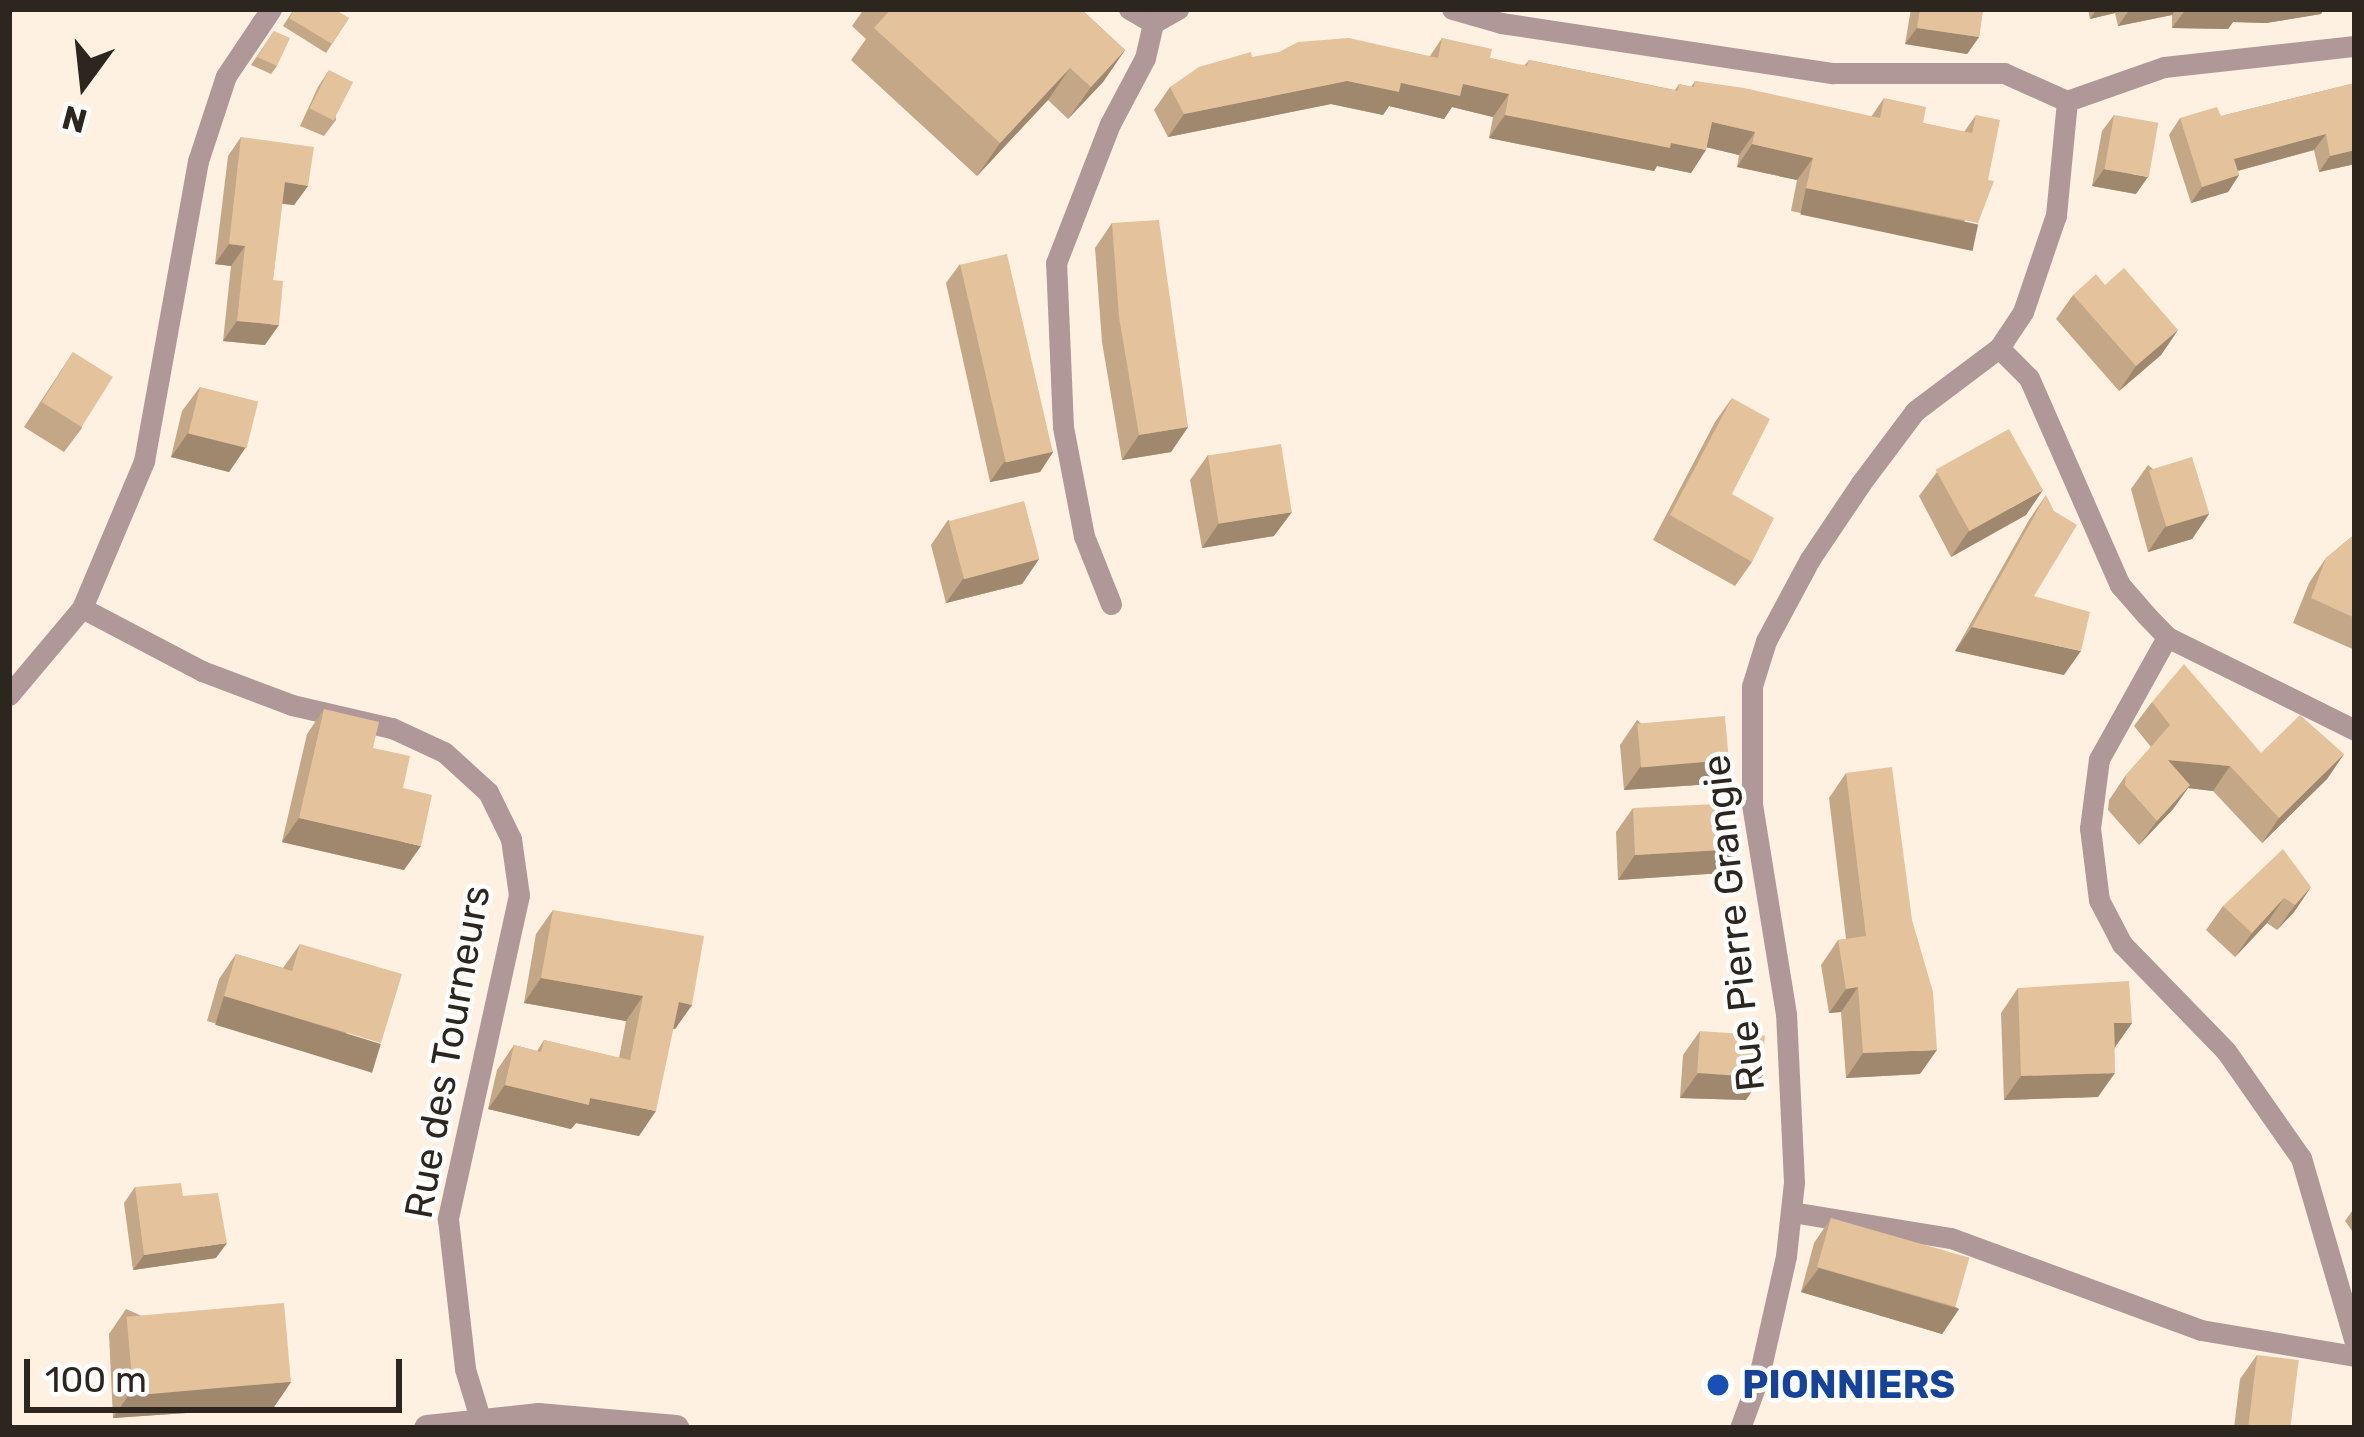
<!DOCTYPE html>
<style>
body{margin:0}
#map{position:relative;width:2364px;height:1437px;overflow:hidden;background:#fef1e2;font-family:Rubik,sans-serif}
div>[style]{position:absolute}
.minor>*{height:21px;margin:-10.5px;padding:0 10.5px;transform-origin:10.5px;border-radius:10.5px;background:#b09898}
.tertiary>*{height:27px;margin:-13.5px;padding:0 13.5px;transform-origin:13.5px;border-radius:13.5px;background:#b09898}
.wall>*{inset:0;background:#c3a786}
.shaded-wall>*{inset:0;background:#9f886d;transform-origin:0 0}
.building>*{inset:0;background:#e3c29c;transform-origin:0 0}
.dots>*{width:33px;height:33px;translate:-50% -50%;box-sizing:border-box;border:6px solid #fff;border-radius:50%}
span{translate:-50% -50%;white-space:nowrap;text-align:center;line-height:1.15;-webkit-text-stroke:9px #fff;paint-order:stroke}
.street-label{font-size:39px;color:#2c261f}
.transit-label{font-size:39px;color:#164399;font-weight:700}
.left{translate:0 -50%;text-align:left}
.frame{position:absolute;inset:0;border:12px solid #2c261f;pointer-events:none}
.north{position:absolute;left:24px;top:24px;width:120px;height:120px;-webkit-text-stroke:9px #fff;paint-order:stroke;rotate:195deg;font-size:33px;font-weight:700;line-height:48px;text-align:center;color:#2c261f}
.north::after{content:'';display:block;margin:auto;width:42px;height:54px;background:#2c261f;clip-path:polygon(50% 0,100% 100%,50% 72%,0 100%)}
.scale{position:absolute;left:24px;top:1359px;width:378px;height:54px;box-sizing:border-box;border:6px solid #2c261f;border-top:0;padding-left:15px;font-size:36px;line-height:42px;white-space:nowrap;color:#2c261f;-webkit-text-stroke:9px #fff;paint-order:stroke}
</style>
<div id="map">
<div class="minor">
<i style="left:1129px;top:9px;width:28px;rotate:30deg"></i>
<i style="left:1153px;top:23px;width:29px;rotate:-29deg"></i>
<i style="left:1452px;top:9px;width:51px;rotate:15.9deg"></i>
<i style="left:1501px;top:23px;width:336px;rotate:8.6deg"></i>
<i style="left:1833px;top:73px;width:171px"></i>
<i style="left:2004px;top:73px;width:69px;rotate:24deg"></i>
<i style="left:2067px;top:101px;width:103px;rotate:-19.3deg"></i>
<i style="left:2164px;top:67px;width:192px;rotate:-6.3deg"></i>
<i style="left:2067px;top:101px;width:115px;rotate:95.5deg"></i>
<i style="left:2056px;top:215px;width:102px;rotate:108.8deg"></i>
<i style="left:2023px;top:312px;width:43px;rotate:123.7deg"></i>
<i style="left:1999px;top:348px;width:42px;rotate:45deg"></i>
<i style="left:2029px;top:378px;width:226px;rotate:66.3deg"></i>
<i style="left:2120px;top:585px;width:40px;rotate:49deg"></i>
<i style="left:2146px;top:615px;width:30px;rotate:46deg"></i>
<i style="left:2167px;top:637px;width:210px;rotate:26.3deg"></i>
<i style="left:1111px;top:604px;width:73px;rotate:-111.7deg"></i>
<i style="left:1084px;top:536px;width:111px;rotate:-100.9deg"></i>
<i style="left:1063px;top:427px;width:164px;rotate:-92.4deg"></i>
<i style="left:1056px;top:263px;width:149px;rotate:-68.8deg"></i>
<i style="left:1110px;top:124px;width:75px;rotate:-62.1deg"></i>
<i style="left:1145px;top:58px;width:36px;rotate:-77deg"></i>
<i style="left:82px;top:608px;width:136px;rotate:27.7deg"></i>
<i style="left:202px;top:671px;width:96px;rotate:20.7deg"></i>
<i style="left:292px;top:705px;width:103px;rotate:13deg"></i>
<i style="left:392px;top:728px;width:57px;rotate:24.8deg"></i>
<i style="left:444px;top:752px;width:59px;rotate:42.3deg"></i>
<i style="left:488px;top:792px;width:52px;rotate:63.9deg"></i>
<i style="left:511px;top:839px;width:57px;rotate:81.9deg"></i>
<i style="left:519px;top:895px;width:332px;rotate:102.4deg"></i>
<i style="left:448px;top:1219px;width:151px;rotate:83.5deg"></i>
<i style="left:465px;top:1369px;width:51px;rotate:73deg"></i>
<i style="left:2167px;top:637px;width:140px;rotate:119.1deg"></i>
<i style="left:2099px;top:759px;width:70px;rotate:97.4deg"></i>
<i style="left:2090px;top:828px;width:73px;rotate:82.9deg"></i>
<i style="left:2099px;top:900px;width:50px;rotate:62.4deg"></i>
<i style="left:2122px;top:944px;width:149px;rotate:45.8deg"></i>
<i style="left:2226px;top:1051px;width:131px;rotate:55deg"></i>
<i style="left:2301px;top:1158px;width:193px;rotate:73.7deg"></i>
<i style="left:9px;top:695px;width:114px;rotate:-50deg"></i>
<i style="left:82px;top:608px;width:160px;rotate:-67.1deg"></i>
<i style="left:144px;top:461px;width:305px;rotate:-79.8deg"></i>
<i style="left:198px;top:161px;width:89px;rotate:-71.8deg"></i>
<i style="left:226px;top:76px;width:81px;rotate:-56.1deg"></i>
<i style="left:1792px;top:1212px;width:161px;rotate:9.3deg"></i>
<i style="left:1951px;top:1238px;width:266px;rotate:20.2deg"></i>
<i style="left:2201px;top:1330px;width:156px;rotate:9.6deg"></i>
<i style="left:1740px;top:1428px;width:55px;rotate:-69.9deg"></i>
<i style="left:1759px;top:1376px;width:123px;rotate:-77.3deg"></i>
<i style="left:1786px;top:1256px;width:74px;rotate:-83.8deg"></i>
<i style="left:1794px;top:1182px;width:168px;rotate:-92.7deg"></i>
<i style="left:1786px;top:1014px;width:213px;rotate:-99.2deg"></i>
<i style="left:1752px;top:804px;width:118px;rotate:-90deg"></i>
<i style="left:1752px;top:686px;width:47px;rotate:-72.7deg"></i>
<i style="left:1766px;top:641px;width:93px;rotate:-61.8deg"></i>
<i style="left:1810px;top:559px;width:92px;rotate:-56.1deg"></i>
<i style="left:1861px;top:483px;width:90px;rotate:-53.1deg"></i>
<i style="left:1915px;top:411px;width:105px;rotate:-36.9deg"></i>
</div>
<div class="tertiary">
<i style="left:427px;top:1428px;width:112px;rotate:-6.2deg"></i>
<i style="left:538px;top:1416px;width:138px;rotate:5deg"></i>
</div>
<div class="wall">
<i style="clip-path:polygon(294px 9px,349px 18px,326px 53px,283px 26px)"></i>
<i style="clip-path:polygon(864px 9px,1081px 9px,1125px 50px,1103px 82px,1068px 119px,1048px 100px,977px 176px,851px 60px,866px 39px,852px 26px)"></i>
<i style="clip-path:polygon(1911px 9px,1983px 9px,1979px 37px,1967px 54px,1905px 44px)"></i>
<i style="clip-path:polygon(2088px 9px,2324px 9px,2321px 14px,2266px 23px,2233px 22px,2228px 29px,2172px 28px,2172px 15px,2118px 26px,2115px 13px,2090px 19px)"></i>
<i style="clip-path:polygon(274px 31px,277px 66px,271px 74px,251px 65px)"></i>
<i style="clip-path:polygon(1442px 38px,1490px 58px,1524px 66px,1529px 60px,1675px 90px,1679px 84px,1691px 87px,1695px 81px,1871px 117px,1884px 98px,1923px 123px,1964px 132px,1976px 115px,1962px 246px,1791px 211px,1797px 180px,1737px 167px,1739px 155px,1707px 147px,1691px 173px,1657px 166px,1654px 171px,1489px 138px,1493px 117px,1452px 107px,1444px 119px,1389px 106px,1383px 115px,1331px 104px,1168px 137px,1154px 110px,1170px 87px,1252px 57px,1430px 56px)"></i>
<i style="clip-path:polygon(329px 70px,336px 120px,324px 136px,300px 126px,318px 87px)"></i>
<i style="clip-path:polygon(2355px 83px,2355px 164px,2319px 172px,2314px 150px,2238px 171px,2239px 175px,2228px 192px,2191px 203px,2169px 135px,2180px 118px,2221px 116px)"></i>
<i style="clip-path:polygon(2114px 115px,2136px 194px,2092px 186px,2102px 131px)"></i>
<i style="clip-path:polygon(241px 137px,308px 186px,294px 205px,282px 204px,265px 345px,223px 341px,231px 266px,215px 264px,228px 156px)"></i>
<i style="clip-path:polygon(1112px 223px,1188px 427px,1171px 452px,1122px 460px,1102px 342px,1095px 248px)"></i>
<i style="clip-path:polygon(960px 264px,1053px 452px,1040px 472px,990px 482px,946px 283px)"></i>
<i style="clip-path:polygon(2105px 285px,2178px 330px,2161px 355px,2119px 391px,2056px 319px,2073px 295px)"></i>
<i style="clip-path:polygon(73px 352px,82px 428px,64px 452px,24px 427px)"></i>
<i style="clip-path:polygon(200px 387px,246px 447px,229px 472px,171px 457px,182px 411px)"></i>
<i style="clip-path:polygon(1732px 398px,1732px 494px,1752px 562px,1735px 586px,1653px 540px,1715px 422px)"></i>
<i style="clip-path:polygon(1208px 455px,1274px 536px,1202px 548px,1190px 480px)"></i>
<i style="clip-path:polygon(2148px 465px,2209px 514px,2192px 539px,2148px 552px,2131px 489px)"></i>
<i style="clip-path:polygon(1937px 472px,2026px 515px,1951px 557px,1919px 496px)"></i>
<i style="clip-path:polygon(2046px 495px,2034px 596px,2064px 675px,1955px 651px,2029px 520px)"></i>
<i style="clip-path:polygon(948px 520px,1039px 559px,1022px 584px,946px 603px,931px 545px)"></i>
<i style="clip-path:polygon(2355px 534px,2355px 650px,2293px 623px,2309px 583px,2326px 558px)"></i>
<i style="clip-path:polygon(2152px 702px,2261px 753px,2344px 754px,2327px 779px,2262px 843px,2213px 791px,2188px 788px,2173px 809px,2139px 845px,2108px 810px,2109px 800px,2126px 775px,2151px 747px,2134px 726px)"></i>
<i style="clip-path:polygon(324px 709px,373px 748px,403px 788px,404px 870px,282px 842px,307px 734px)"></i>
<i style="clip-path:polygon(1637px 720px,1712px 784px,1624px 790px,1620px 745px)"></i>
<i style="clip-path:polygon(1846px 773px,1920px 1074px,1846px 1078px,1841px 1012px,1829px 1013px,1821px 965px,1838px 940px,1846px 939px,1829px 798px)"></i>
<i style="clip-path:polygon(1633px 808px,1716px 822px,1739px 849px,1722px 873px,1618px 880px,1616px 832px)"></i>
<i style="clip-path:polygon(2311px 887px,2294px 912px,2277px 930px,2267px 923px,2235px 957px,2206px 930px,2223px 906px)"></i>
<i style="clip-path:polygon(553px 910px,692px 1005px,675px 1029px,673px 1029px,639px 1136px,576px 1123px,571px 1129px,488px 1109px,497px 1070px,514px 1045px,537px 1051px,544px 1040px,619px 1058px,626px 1021px,524px 1003px,536px 934px)"></i>
<i style="clip-path:polygon(300px 944px,364px 1067px,207px 1021px,219px 979px,236px 954px,283px 968px)"></i>
<i style="clip-path:polygon(2018px 988px,2132px 1023px,2115px 1047px,2098px 1097px,2004px 1100px,2001px 1013px)"></i>
<i style="clip-path:polygon(1700px 1031px,1746px 1100px,1680px 1098px,1683px 1055px)"></i>
<i style="clip-path:polygon(135px 1187px,216px 1258px,133px 1270px,124px 1203px)"></i>
<i style="clip-path:polygon(2355px 1207px,2355px 1235px,2345px 1221px)"></i>
<i style="clip-path:polygon(1831px 1218px,1959px 1309px,1942px 1334px,1801px 1292px,1814px 1243px)"></i>
<i style="clip-path:polygon(126px 1309px,291px 1382px,274px 1407px,113px 1418px,109px 1334px)"></i>
<i style="clip-path:polygon(2257px 1355px,2291px 1428px,2234px 1428px,2240px 1379px)"></i>
</div>
<div class="shaded-wall">
<i style="clip-path:polygon(2097px 9px,2118px 9px,2115px 13px,2090px 19px)"></i>
<i style="clip-path:polygon(2130px 9px,2176px 9px,2172px 15px,2118px 26px)"></i>
<i style="clip-path:polygon(2186px 9px,2324px 9px,2321px 14px,2266px 23px,2233px 22px,2228px 29px,2172px 28px)"></i>
<i style="clip-path:polygon(1917px 28px,1979px 37px,1967px 54px,1905px 44px)"></i>
<i style="clip-path:polygon(1125px 50px,1103px 82px,1068px 119px,1091px 87px)"></i>
<i style="clip-path:polygon(1070px 68px,1048px 100px,977px 176px,1000px 143px)"></i>
<i style="clip-path:polygon(1347px 81px,1463px 84px,1509px 94px,1493px 117px,1452px 107px,1444px 119px,1389px 106px,1383px 115px,1331px 104px,1168px 137px,1184px 114px)"></i>
<i style="clip-path:polygon(1505px 115px,1671px 143px,1706px 150px,1691px 173px,1657px 166px,1654px 171px,1489px 138px)"></i>
<i style="clip-path:polygon(1712px 122px,1755px 132px,1739px 155px,1697px 145px)"></i>
<i style="clip-path:polygon(2326px 134px,2314px 150px,2222px 175px,2234px 159px)"></i>
<i style="clip-path:polygon(1752px 144px,1813px 158px,1797px 180px,1737px 167px)"></i>
<i style="clip-path:polygon(2355px 150px,2355px 164px,2319px 172px,2330px 156px)"></i>
<i style="clip-path:polygon(2104px 169px,2148px 177px,2136px 194px,2092px 186px)"></i>
<i style="clip-path:polygon(2239px 175px,2228px 192px,2191px 203px,2202px 187px)"></i>
<i style="clip-path:polygon(285px 182px,308px 186px,294px 205px,271px 202px)"></i>
<i style="left:1806px;top:188px;width:176px;height:27px;rotate:12deg"></i>
<i style="clip-path:polygon(229px 244px,245px 246px,231px 266px,215px 264px)"></i>
<i style="clip-path:polygon(237px 321px,279px 325px,265px 345px,223px 341px)"></i>
<i style="clip-path:polygon(2178px 330px,2161px 355px,2119px 391px,2136px 366px)"></i>
<i style="clip-path:polygon(1188px 427px,1171px 452px,1122px 460px,1139px 435px)"></i>
<i style="clip-path:polygon(188px 433px,246px 447px,229px 472px,171px 457px)"></i>
<i style="clip-path:polygon(1053px 452px,1040px 472px,990px 482px,1004px 462px)"></i>
<i style="clip-path:polygon(2043px 490px,2026px 515px,1951px 557px,1968px 532px)"></i>
<i style="clip-path:polygon(1292px 512px,1274px 536px,1202px 548px,1219px 523px)"></i>
<i style="clip-path:polygon(2209px 514px,2192px 539px,2148px 552px,2165px 527px)"></i>
<i style="clip-path:polygon(1039px 559px,1022px 584px,946px 603px,963px 579px)"></i>
<i style="clip-path:polygon(1972px 627px,2081px 651px,2064px 675px,1955px 651px)"></i>
<i style="clip-path:polygon(2344px 754px,2327px 779px,2262px 843px,2279px 818px)"></i>
<i style="clip-path:polygon(1729px 760px,1712px 784px,1624px 790px,1641px 766px)"></i>
<i style="clip-path:polygon(2168px 760px,2230px 766px,2213px 791px,2188px 788px,2173px 809px,2139px 845px,2157px 821px)"></i>
<i style="clip-path:polygon(299px 818px,421px 846px,404px 870px,282px 842px)"></i>
<i style="clip-path:polygon(1739px 849px,1722px 873px,1618px 880px,1635px 855px)"></i>
<i style="clip-path:polygon(2311px 887px,2294px 912px,2277px 930px,2295px 905px)"></i>
<i style="clip-path:polygon(2284px 898px,2267px 923px,2235px 957px,2252px 933px)"></i>
<i style="clip-path:polygon(541px 978px,643px 996px,626px 1021px,524px 1003px)"></i>
<i style="clip-path:polygon(1858px 987px,1841px 1012px,1829px 1013px,1846px 989px)"></i>
<i style="left:224px;top:996px;width:164px;height:30px;rotate:17deg"></i>
<i style="clip-path:polygon(679px 1002px,692px 1005px,675px 1029px,662px 1027px)"></i>
<i style="clip-path:polygon(2114px 1023px,2132px 1023px,2115px 1047px)"></i>
<i style="clip-path:polygon(1937px 1050px,1920px 1074px,1846px 1078px,1863px 1053px)"></i>
<i style="clip-path:polygon(1698px 1073px,1763px 1075px,1746px 1100px,1680px 1098px)"></i>
<i style="clip-path:polygon(2115px 1073px,2098px 1097px,2004px 1100px,2021px 1076px)"></i>
<i style="clip-path:polygon(505px 1085px,590px 1098px,656px 1111px,639px 1136px,576px 1123px,571px 1129px,488px 1109px)"></i>
<i style="clip-path:polygon(227px 1243px,216px 1258px,133px 1270px,144px 1255px)"></i>
<i style="clip-path:polygon(1819px 1268px,1959px 1309px,1942px 1334px,1801px 1292px)"></i>
<i style="clip-path:polygon(291px 1382px,274px 1407px,113px 1418px,130px 1393px)"></i>
</div>
<div class="building">
<i style="clip-path:polygon(295px 9px,334px 9px,349px 18px,332px 44px,289px 18px)"></i>
<i style="clip-path:polygon(891px 9px,1081px 9px,1125px 50px,1091px 87px,1070px 68px,1000px 143px,874px 28px)"></i>
<i style="clip-path:polygon(1920px 9px,1983px 9px,1979px 37px,1917px 28px)"></i>
<i style="clip-path:polygon(274px 31px,290px 38px,277px 66px,257px 57px)"></i>
<i style="clip-path:polygon(1349px 38px,1438px 58px,1442px 38px,1492px 49px,1490px 58px,1527px 66px,1529px 60px,1678px 91px,1679px 84px,1694px 87px,1695px 81px,1744px 88px,1880px 118px,1884px 98px,1926px 107px,1923px 123px,1972px 133px,1976px 115px,2000px 120px,1988px 180px,1994px 181px,1978px 223px,1806px 188px,1813px 158px,1752px 144px,1755px 132px,1712px 122px,1706px 150px,1671px 143px,1670px 148px,1505px 115px,1509px 94px,1463px 84px,1460px 96px,1401px 83px,1399px 92px,1347px 81px,1184px 114px,1170px 87px,1199px 67px,1251px 52px,1252px 57px,1279px 52px,1298px 42px)"></i>
<i style="left:329px;top:70px;width:27px;height:43px;rotate:27deg"></i>
<i style="clip-path:polygon(2355px 83px,2355px 150px,2330px 156px,2326px 134px,2234px 159px,2239px 175px,2202px 187px,2180px 118px,2217px 107px,2221px 116px)"></i>
<i style="left:2114px;top:115px;width:45px;height:55px;rotate:10deg"></i>
<i style="clip-path:polygon(241px 137px,314px 147px,308px 186px,285px 182px,273px 280px,283px 281px,279px 325px,237px 321px,245px 246px,229px 244px)"></i>
<i style="clip-path:polygon(1159px 220px,1188px 427px,1139px 435px,1119px 317px,1112px 223px)"></i>
<i style="left:1007px;top:254px;width:203px;height:48px;rotate:77deg"></i>
<i style="clip-path:polygon(2124px 268px,2178px 330px,2136px 366px,2073px 295px,2096px 274px,2105px 285px)"></i>
<i style="left:73px;top:352px;width:47px;height:59px;rotate:32deg"></i>
<i style="left:200px;top:387px;width:60px;height:48px;rotate:14deg"></i>
<i style="clip-path:polygon(1732px 398px,1770px 419px,1732px 494px,1774px 518px,1752px 562px,1670px 515px)"></i>
<i style="left:2009px;top:429px;width:70px;height:84px;rotate:61deg"></i>
<i style="left:1281px;top:444px;width:69px;height:74px;rotate:81deg"></i>
<i style="left:2192px;top:457px;width:59px;height:45px;rotate:73deg"></i>
<i style="clip-path:polygon(2046px 495px,2054px 511px,2077px 525px,2034px 596px,2090px 612px,2081px 651px,1972px 627px)"></i>
<i style="left:1024px;top:501px;width:60px;height:78px;rotate:75deg"></i>
<i style="clip-path:polygon(2355px 534px,2355px 618px,2311px 598px,2326px 558px)"></i>
<i style="clip-path:polygon(2184px 664px,2261px 753px,2300px 715px,2344px 754px,2279px 818px,2230px 766px,2168px 760px,2190px 785px,2157px 821px,2125px 785px,2126px 775px,2170px 725px,2152px 702px)"></i>
<i style="clip-path:polygon(324px 709px,379px 722px,373px 748px,410px 756px,403px 788px,432px 795px,421px 846px,299px 818px)"></i>
<i style="left:1725px;top:716px;width:44px;height:88px;rotate:85deg"></i>
<i style="clip-path:polygon(1892px 767px,1912px 920px,1933px 992px,1937px 1050px,1863px 1053px,1858px 987px,1846px 989px,1838px 940px,1866px 936px,1846px 773px)"></i>
<i style="clip-path:polygon(1716px 804px,1716px 822px,1735px 822px,1739px 849px,1635px 855px,1633px 808px)"></i>
<i style="clip-path:polygon(2283px 849px,2311px 887px,2295px 905px,2284px 898px,2252px 933px,2223px 906px)"></i>
<i style="clip-path:polygon(553px 910px,704px 936px,692px 1005px,679px 1002px,656px 1111px,590px 1098px,589px 1105px,505px 1085px,514px 1045px,541px 1052px,544px 1040px,630px 1060px,643px 996px,541px 978px)"></i>
<i style="clip-path:polygon(300px 944px,402px 974px,381px 1043px,224px 996px,236px 954px,292px 971px)"></i>
<i style="clip-path:polygon(2129px 981px,2132px 1023px,2114px 1023px,2115px 1073px,2021px 1076px,2018px 988px)"></i>
<i style="left:1700px;top:1031px;width:65px;height:42px;rotate:4deg"></i>
<i style="clip-path:polygon(181px 1183px,183px 1196px,218px 1193px,227px 1243px,144px 1255px,135px 1187px)"></i>
<i style="left:1831px;top:1218px;width:144px;height:51px;rotate:16deg"></i>
<i style="left:284px;top:1303px;width:79px;height:158px;rotate:85deg"></i>
<i style="left:2257px;top:1355px;width:42px;height:74px;rotate:7deg"></i>
</div>
<div class="dots">
<i style="left:1718px;top:1385px;background:#1a4fb4"></i>
</div>
<div class="street-label">
<span style="left:1734px;top:923px;rotate:-96deg">Rue Pierre Grangie</span>
<span style="left:448px;top:1052px;rotate:-80deg">Rue des Tourneurs</span>
</div>
<div class="transit-label">
<span class="left" style="left:1742px;top:1385px">PIONNIERS</span>
</div>
<div class="frame"></div>
<div class="north">N</div>
<div class="scale">100 m</div>
</div>
